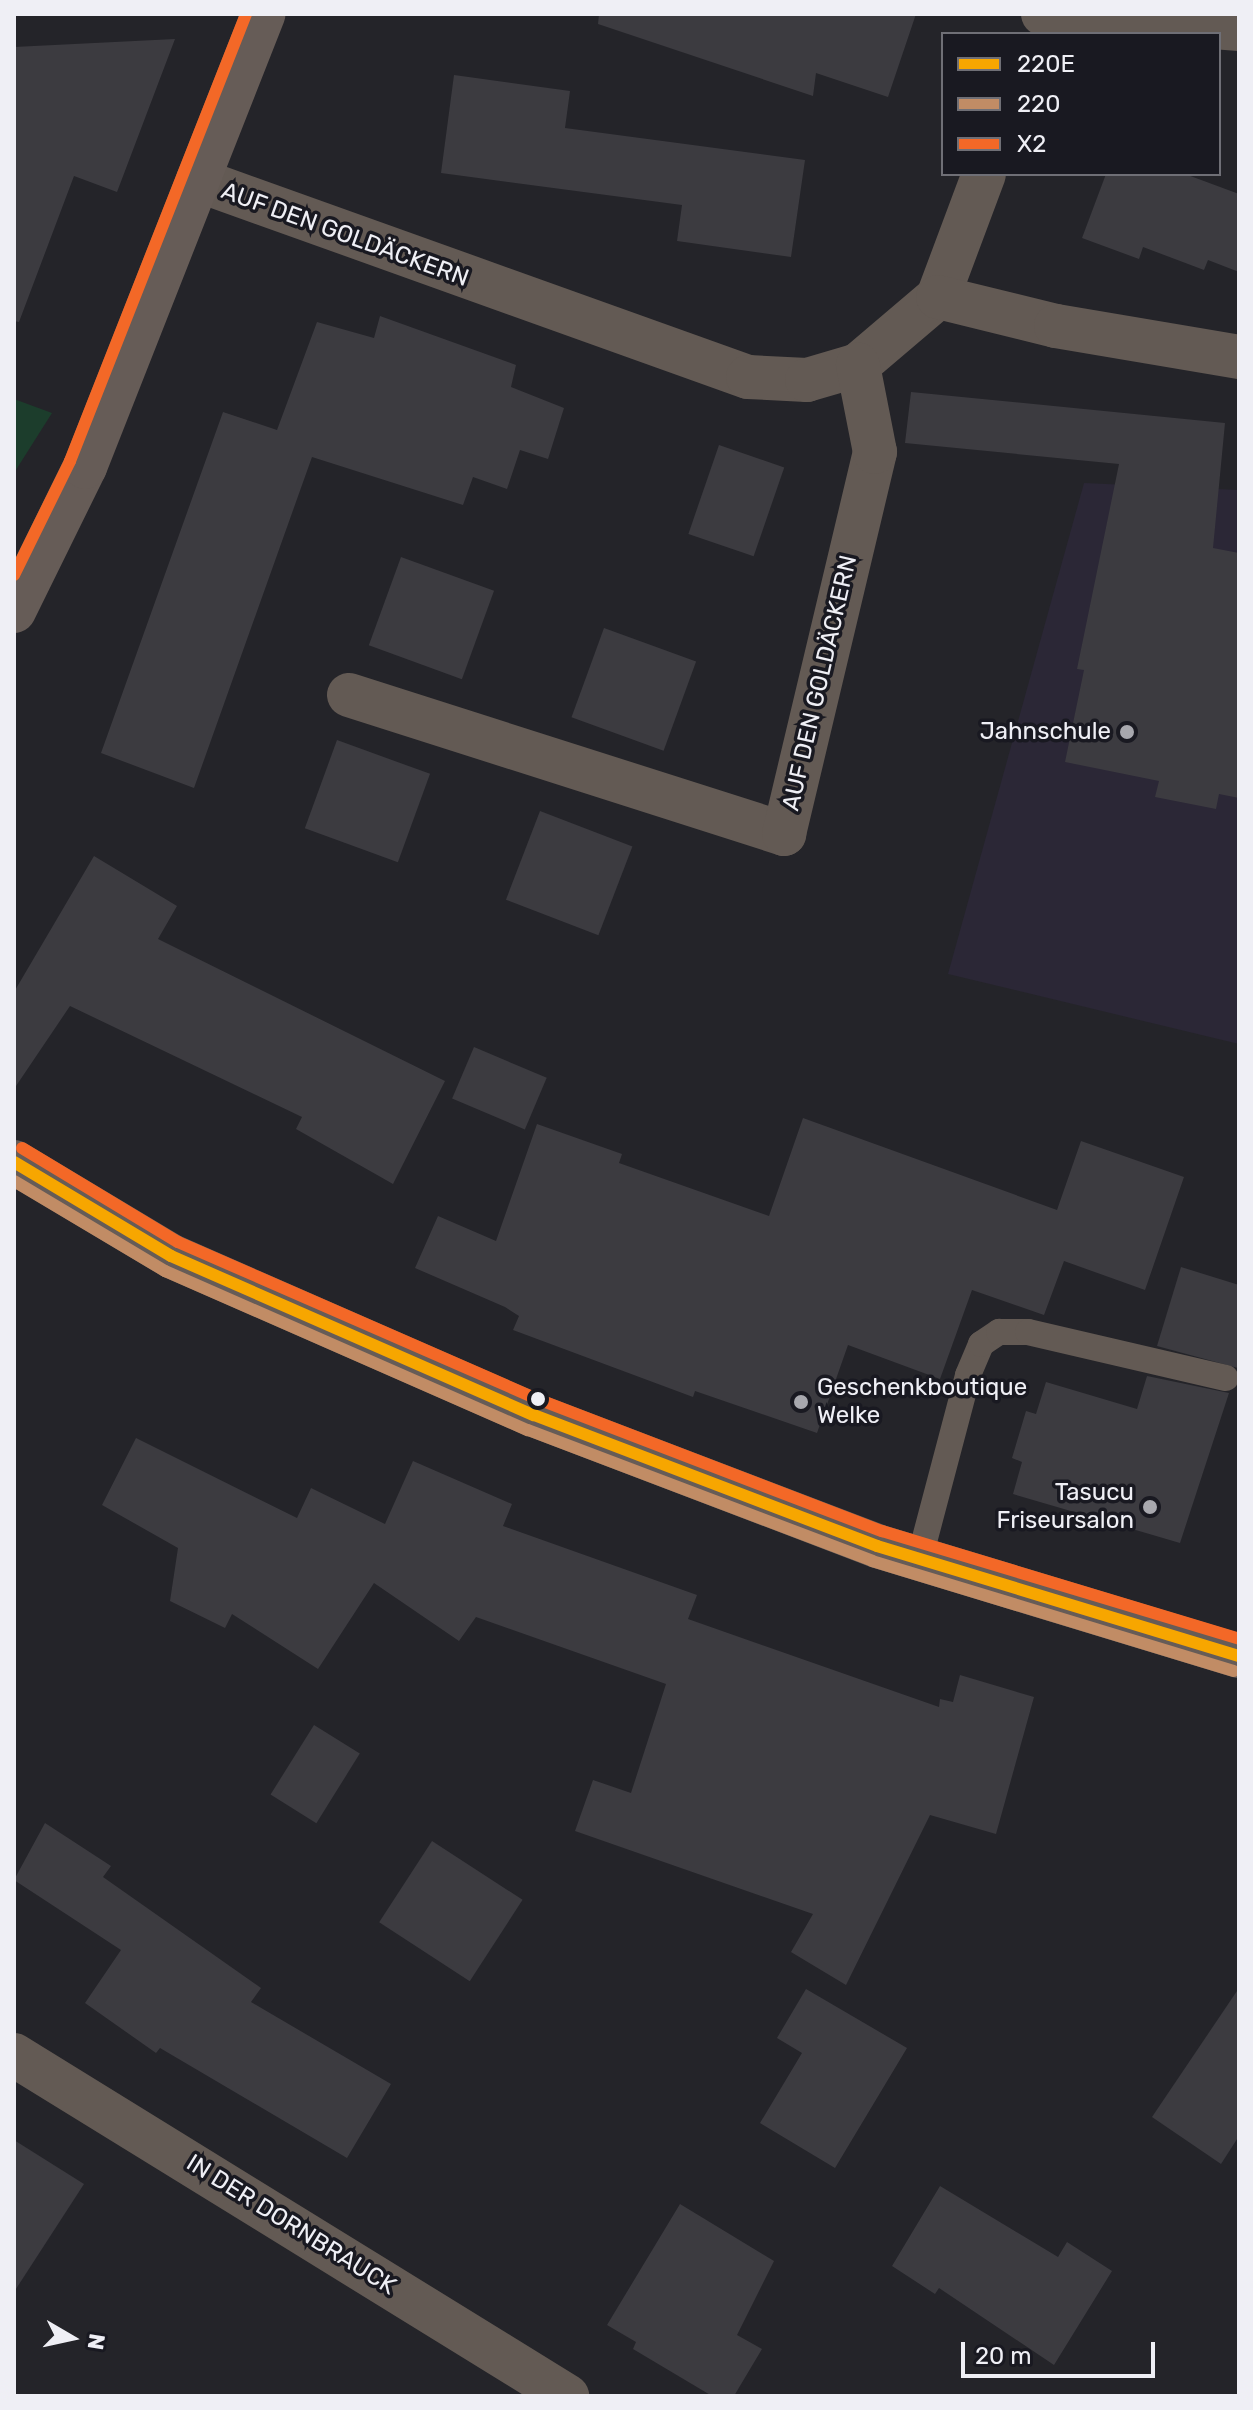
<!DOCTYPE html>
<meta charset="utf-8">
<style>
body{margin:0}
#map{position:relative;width:1253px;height:2410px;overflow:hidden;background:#242429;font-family:Rubik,sans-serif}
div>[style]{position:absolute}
.education>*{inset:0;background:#2b2736}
.green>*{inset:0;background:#1c3d2c}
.building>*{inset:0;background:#3c3b40;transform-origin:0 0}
.service>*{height:26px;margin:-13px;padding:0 13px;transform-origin:13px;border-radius:13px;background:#635a54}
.minor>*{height:44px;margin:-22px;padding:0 22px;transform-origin:22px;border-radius:22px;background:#635a54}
.secondary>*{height:44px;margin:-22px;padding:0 22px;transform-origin:22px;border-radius:22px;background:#665c57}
.bus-1>*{height:12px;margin:-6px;padding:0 6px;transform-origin:6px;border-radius:6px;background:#f7a600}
.bus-2>*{height:12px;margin:-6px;padding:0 6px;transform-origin:6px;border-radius:6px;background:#c18c65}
.bus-3>*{height:12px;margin:-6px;padding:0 6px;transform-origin:6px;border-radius:6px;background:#f36827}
.dots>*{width:22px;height:22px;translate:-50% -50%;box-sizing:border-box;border:4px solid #191921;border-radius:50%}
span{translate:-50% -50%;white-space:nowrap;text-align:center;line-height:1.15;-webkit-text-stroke:7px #191921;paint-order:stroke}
.street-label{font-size:24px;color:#efeff5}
.poi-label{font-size:24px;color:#efeff5}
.right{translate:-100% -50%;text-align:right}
.left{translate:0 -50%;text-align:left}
.frame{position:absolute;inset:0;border:16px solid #efeff5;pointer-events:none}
.legend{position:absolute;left:941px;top:32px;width:280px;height:144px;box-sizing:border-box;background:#191921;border:2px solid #6f6f76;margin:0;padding:10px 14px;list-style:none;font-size:24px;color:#efeff5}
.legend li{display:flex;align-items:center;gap:16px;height:40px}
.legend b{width:40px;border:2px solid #6f6f76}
.north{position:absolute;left:32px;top:2298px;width:80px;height:80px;-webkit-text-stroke:6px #191921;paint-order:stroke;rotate:99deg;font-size:22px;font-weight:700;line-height:32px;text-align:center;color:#efeff5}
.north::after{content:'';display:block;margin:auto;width:28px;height:36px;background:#efeff5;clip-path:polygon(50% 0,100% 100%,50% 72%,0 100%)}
.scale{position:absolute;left:961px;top:2342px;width:194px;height:36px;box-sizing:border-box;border:4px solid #efeff5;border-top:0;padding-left:10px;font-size:24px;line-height:28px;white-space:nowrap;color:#efeff5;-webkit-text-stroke:6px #191921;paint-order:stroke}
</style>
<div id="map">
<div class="education">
<i style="clip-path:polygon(1084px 483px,1239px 490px,1239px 1044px,948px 974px)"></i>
</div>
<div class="green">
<i style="clip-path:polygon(14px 399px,52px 413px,14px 473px)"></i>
</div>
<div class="building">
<i style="clip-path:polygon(599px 14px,916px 14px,888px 97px,816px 73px,813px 96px,598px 24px)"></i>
<i style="clip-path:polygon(175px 39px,117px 192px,74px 176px,19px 322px,14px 321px,14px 47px)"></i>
<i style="clip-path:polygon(454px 75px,570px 91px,565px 128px,805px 160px,791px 257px,677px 241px,682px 205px,441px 173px)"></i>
<i style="clip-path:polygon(1106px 174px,1185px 174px,1239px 194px,1239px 272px,1208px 260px,1204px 270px,1143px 247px,1139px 259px,1082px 238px)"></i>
<i style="clip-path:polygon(380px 316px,516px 365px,511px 387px,564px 408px,548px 459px,520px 450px,507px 489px,473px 477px,463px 505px,312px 457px,194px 788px,101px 753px,223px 412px,277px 430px,317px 322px,374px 338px)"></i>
<i style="clip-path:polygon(911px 392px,1225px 423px,1213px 548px,1239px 553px,1239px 798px,1219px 794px,1216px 809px,1155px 797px,1159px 781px,1065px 762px,1084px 670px,1077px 669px,1119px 464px,905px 443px)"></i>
<i style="left:719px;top:445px;width:69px;height:94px;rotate:19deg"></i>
<i style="left:401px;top:557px;width:99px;height:94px;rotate:20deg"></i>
<i style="left:604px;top:628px;width:98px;height:95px;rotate:20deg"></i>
<i style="left:337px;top:740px;width:99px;height:94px;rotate:20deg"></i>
<i style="left:540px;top:811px;width:99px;height:95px;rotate:21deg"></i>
<i style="clip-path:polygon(94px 856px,177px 906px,158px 939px,445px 1081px,393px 1184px,296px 1129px,302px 1117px,70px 1006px,14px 1089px,14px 992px)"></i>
<i style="left:474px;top:1047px;width:79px;height:56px;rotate:23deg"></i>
<i style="clip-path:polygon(803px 1118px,1057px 1210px,1081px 1141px,1184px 1177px,1145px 1290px,1064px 1261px,1044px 1315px,972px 1290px,940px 1379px,848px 1345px,817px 1433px,695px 1391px,693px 1397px,513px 1330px,519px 1316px,505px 1307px,415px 1268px,438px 1216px,496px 1241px,537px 1124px,622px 1154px,619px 1163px,769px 1216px)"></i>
<i style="clip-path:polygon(1181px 1267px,1239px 1285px,1238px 1368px,1157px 1346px)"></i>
<i style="clip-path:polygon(1147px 1376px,1229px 1393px,1180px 1543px,1013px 1494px,1022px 1462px,1012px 1458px,1026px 1411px,1036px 1414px,1046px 1382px,1137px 1409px)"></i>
<i style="clip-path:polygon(136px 1438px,297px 1518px,311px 1488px,385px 1524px,413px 1461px,512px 1504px,503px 1526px,697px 1595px,688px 1619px,939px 1707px,940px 1699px,953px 1702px,960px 1675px,1034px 1697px,996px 1834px,930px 1815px,846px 1985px,791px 1952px,813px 1914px,575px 1831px,593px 1780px,631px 1793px,666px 1684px,476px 1617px,459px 1641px,374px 1583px,318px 1669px,232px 1614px,225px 1628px,170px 1601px,178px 1548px,102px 1505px)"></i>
<i style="left:314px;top:1725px;width:54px;height:82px;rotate:32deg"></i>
<i style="clip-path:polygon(45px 1823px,111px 1866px,103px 1877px,261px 1988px,251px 2002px,391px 2084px,347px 2158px,160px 2048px,156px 2053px,85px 2003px,121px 1950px,14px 1880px)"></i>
<i style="left:432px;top:1841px;width:108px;height:97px;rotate:33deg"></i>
<i style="clip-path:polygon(1239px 1988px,1239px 2136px,1221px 2164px,1152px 2117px)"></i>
<i style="clip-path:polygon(806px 1989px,907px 2048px,835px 2168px,760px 2123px,802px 2053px,777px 2038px)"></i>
<i style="clip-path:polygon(14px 2140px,84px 2184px,14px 2292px)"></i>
<i style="clip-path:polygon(940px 2186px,1058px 2257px,1067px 2242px,1112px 2271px,1054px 2365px,939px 2288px,935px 2294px,892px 2266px)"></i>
<i style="clip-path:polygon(680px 2204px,774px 2261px,737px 2335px,762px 2349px,734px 2396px,712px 2396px,633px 2349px,636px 2342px,607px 2325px)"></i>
</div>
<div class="service">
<i style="left:920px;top:1557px;width:188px;rotate:-75.2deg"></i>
<i style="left:968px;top:1375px;width:34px;rotate:-67deg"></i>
<i style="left:981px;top:1344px;width:22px;rotate:-34deg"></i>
<i style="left:999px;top:1332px;width:29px"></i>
<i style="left:1028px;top:1332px;width:203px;rotate:13.1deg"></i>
</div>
<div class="minor">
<i style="left:1043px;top:14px;width:197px;rotate:4.4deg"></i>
<i style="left:198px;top:180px;width:584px;rotate:19.71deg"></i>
<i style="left:748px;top:377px;width:59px;rotate:2.9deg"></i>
<i style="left:807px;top:380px;width:53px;rotate:-16.4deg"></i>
<i style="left:858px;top:365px;width:105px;rotate:-40.4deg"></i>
<i style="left:938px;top:297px;width:131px;rotate:-69.5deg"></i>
<i style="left:938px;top:297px;width:122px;rotate:13.8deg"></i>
<i style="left:1056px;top:326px;width:186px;rotate:9.6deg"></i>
<i style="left:349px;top:695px;width:457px;rotate:17.7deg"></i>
<i style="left:784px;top:834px;width:393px;rotate:-76.6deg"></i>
<i style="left:875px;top:452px;width:89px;rotate:-101.1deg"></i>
<i style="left:14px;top:2055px;width:650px;rotate:31.66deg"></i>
</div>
<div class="secondary">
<i style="left:14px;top:611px;width:161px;rotate:-63.8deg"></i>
<i style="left:85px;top:467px;width:487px;rotate:-68.5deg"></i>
<i style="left:14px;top:1162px;width:183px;rotate:30.9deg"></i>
<i style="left:171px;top:1256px;width:396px;rotate:23.7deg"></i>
<i style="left:534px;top:1415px;width:367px;rotate:20.9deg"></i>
<i style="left:877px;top:1546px;width:378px;rotate:16.9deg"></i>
</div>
<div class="bus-1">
<i style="left:14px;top:1162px;width:183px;rotate:30.9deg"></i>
<i style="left:171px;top:1256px;width:396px;rotate:23.7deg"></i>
<i style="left:534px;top:1415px;width:367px;rotate:20.9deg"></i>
<i style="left:877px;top:1546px;width:378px;rotate:16.9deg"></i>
</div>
<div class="bus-2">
<i style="left:14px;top:1181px;width:176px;rotate:30.8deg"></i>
<i style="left:165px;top:1271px;width:396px;rotate:23.7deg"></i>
<i style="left:528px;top:1430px;width:368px;rotate:20.8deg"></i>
<i style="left:872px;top:1561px;width:378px;rotate:16.9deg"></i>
</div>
<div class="bus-3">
<i style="left:14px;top:575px;width:127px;rotate:-63.8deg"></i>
<i style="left:70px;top:461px;width:480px;rotate:-68.5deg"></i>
<i style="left:22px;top:1148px;width:182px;rotate:31.1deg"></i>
<i style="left:178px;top:1242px;width:395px;rotate:23.6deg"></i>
<i style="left:540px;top:1400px;width:366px;rotate:21deg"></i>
<i style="left:882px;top:1531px;width:373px;rotate:16.8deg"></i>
</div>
<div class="dots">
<i style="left:1127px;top:732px;background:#a8a8ae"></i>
<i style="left:538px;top:1399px;background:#efeff5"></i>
<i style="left:801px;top:1402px;background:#a8a8ae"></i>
<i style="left:1150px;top:1507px;background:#a8a8ae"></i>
</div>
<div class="street-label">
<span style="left:345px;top:235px;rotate:20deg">AUF DEN GOLDÄCKERN</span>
<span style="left:820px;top:683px;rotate:-77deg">AUF DEN GOLDÄCKERN</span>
<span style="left:291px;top:2225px;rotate:32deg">IN DER DORNBRAUCK</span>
</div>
<div class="poi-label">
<span class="right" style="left:1111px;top:732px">Jahnschule</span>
<span class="left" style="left:817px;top:1402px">Geschenkboutique<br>Welke</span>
<span class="right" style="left:1134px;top:1507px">Tasucu<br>Friseursalon</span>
</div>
<div class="frame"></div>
<ul class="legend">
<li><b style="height:10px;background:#f7a600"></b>220E</li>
<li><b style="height:10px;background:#c18c65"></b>220</li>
<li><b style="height:10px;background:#f36827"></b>X2</li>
</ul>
<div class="north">N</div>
<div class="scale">20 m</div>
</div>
